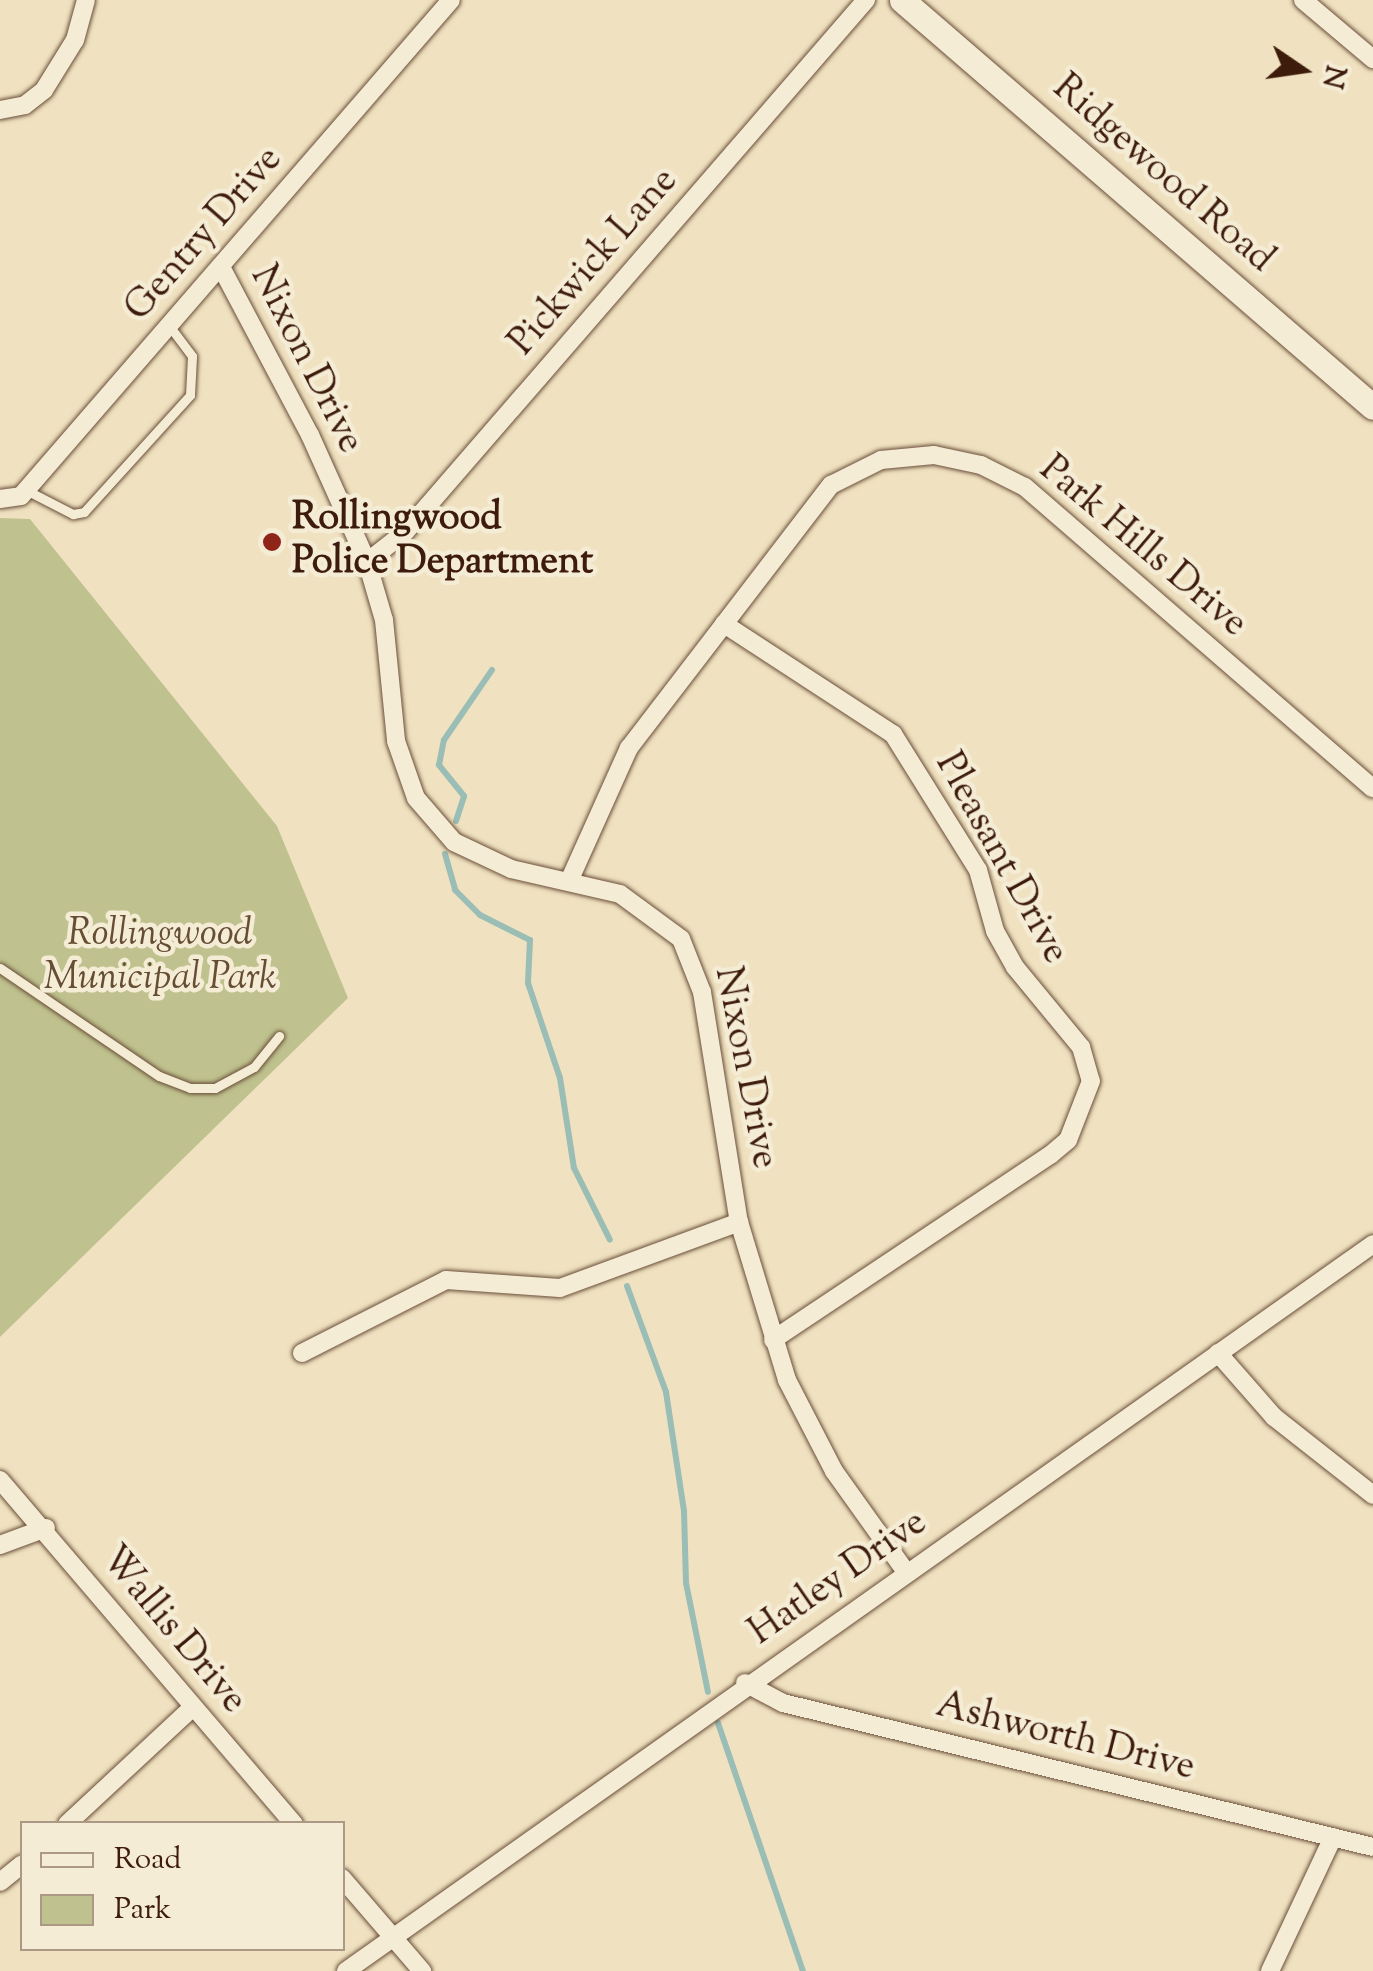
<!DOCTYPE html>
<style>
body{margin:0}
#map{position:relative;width:1373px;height:1971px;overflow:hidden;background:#f0e2c0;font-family:"Sorts Mill Goudy",serif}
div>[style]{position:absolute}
.green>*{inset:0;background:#bfc28e}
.stream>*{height:6px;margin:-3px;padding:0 3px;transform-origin:3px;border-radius:3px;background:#9abdb5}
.roads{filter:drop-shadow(0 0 2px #6a4e39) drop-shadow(0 0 2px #6a4e39)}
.lane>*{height:9px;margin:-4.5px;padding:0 4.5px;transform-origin:4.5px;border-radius:4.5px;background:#f5ecd6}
.street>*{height:18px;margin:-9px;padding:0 9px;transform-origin:9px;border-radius:9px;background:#f5ecd6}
.secondary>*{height:25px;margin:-12.5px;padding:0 12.5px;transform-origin:12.5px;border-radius:12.5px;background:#f5ecd6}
.dots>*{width:28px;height:28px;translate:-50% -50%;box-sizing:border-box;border:5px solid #f5ecd6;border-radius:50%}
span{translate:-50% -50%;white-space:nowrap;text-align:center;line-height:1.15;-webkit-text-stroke:9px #f5ecd6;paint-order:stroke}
.street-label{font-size:38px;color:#3e1c0c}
.poi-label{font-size:38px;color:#3e1c0c;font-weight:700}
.left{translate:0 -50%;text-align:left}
.park-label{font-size:38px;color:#654e33;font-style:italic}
.legend{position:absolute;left:20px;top:1821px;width:325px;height:130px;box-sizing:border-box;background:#f5ecd6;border:2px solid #ac9985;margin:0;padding:12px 18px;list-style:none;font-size:30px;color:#3e1c0c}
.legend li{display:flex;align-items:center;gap:20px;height:50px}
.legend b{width:50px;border:2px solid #ac9985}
.north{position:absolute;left:1253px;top:20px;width:100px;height:100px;-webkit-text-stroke:8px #f5ecd6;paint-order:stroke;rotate:103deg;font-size:28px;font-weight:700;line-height:40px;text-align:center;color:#3e1c0c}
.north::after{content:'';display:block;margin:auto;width:35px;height:45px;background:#3e1c0c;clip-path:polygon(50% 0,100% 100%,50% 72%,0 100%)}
</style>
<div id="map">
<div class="green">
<i style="clip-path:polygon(0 518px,30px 519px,277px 826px,348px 998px,0 1337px)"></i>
</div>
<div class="stream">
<i style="left:456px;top:821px;width:26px;rotate:-72deg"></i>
<i style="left:464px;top:796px;width:40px;rotate:-129deg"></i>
<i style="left:439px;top:765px;width:25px;rotate:-79deg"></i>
<i style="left:444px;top:740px;width:85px;rotate:-55.6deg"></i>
<i style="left:445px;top:854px;width:37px;rotate:74deg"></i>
<i style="left:455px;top:890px;width:35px;rotate:45deg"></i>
<i style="left:480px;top:915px;width:56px;rotate:26.6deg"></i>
<i style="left:530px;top:940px;width:43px;rotate:92.7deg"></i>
<i style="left:528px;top:983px;width:100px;rotate:71.4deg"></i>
<i style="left:560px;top:1078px;width:91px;rotate:81.2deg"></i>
<i style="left:574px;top:1168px;width:80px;rotate:63.4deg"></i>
<i style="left:627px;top:1286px;width:113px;rotate:69.8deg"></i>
<i style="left:666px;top:1392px;width:120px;rotate:81.4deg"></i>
<i style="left:684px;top:1511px;width:72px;rotate:88.4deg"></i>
<i style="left:686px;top:1583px;width:111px;rotate:78.6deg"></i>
<i style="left:718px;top:1723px;width:262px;rotate:71.1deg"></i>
</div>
<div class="roads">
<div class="lane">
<i style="left:26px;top:490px;width:53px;rotate:27.1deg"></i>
<i style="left:73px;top:514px;width:11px;rotate:-10deg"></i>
<i style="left:84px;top:512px;width:158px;rotate:-47.8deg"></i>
<i style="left:190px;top:395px;width:39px;rotate:-87deg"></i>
<i style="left:192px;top:356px;width:38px;rotate:-127deg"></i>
<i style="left:0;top:968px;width:192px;rotate:34.2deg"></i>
<i style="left:159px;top:1076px;width:33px;rotate:21deg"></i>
<i style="left:190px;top:1088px;width:25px"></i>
<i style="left:215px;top:1088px;width:44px;rotate:-28.3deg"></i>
<i style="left:254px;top:1067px;width:40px;rotate:-51deg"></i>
</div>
<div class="street">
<i style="left:1303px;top:0;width:92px;rotate:40.1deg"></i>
<i style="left:0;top:110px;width:25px;rotate:-11deg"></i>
<i style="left:25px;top:105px;width:24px;rotate:-38deg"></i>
<i style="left:44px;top:90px;width:59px;rotate:-58.2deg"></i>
<i style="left:75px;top:40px;width:41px;rotate:-74.6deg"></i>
<i style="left:221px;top:267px;width:190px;rotate:62.1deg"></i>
<i style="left:310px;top:435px;width:139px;rotate:65.8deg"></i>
<i style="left:367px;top:562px;width:60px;rotate:73.7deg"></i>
<i style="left:384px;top:620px;width:122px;rotate:84.3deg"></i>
<i style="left:396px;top:741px;width:60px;rotate:70.7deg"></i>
<i style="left:416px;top:798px;width:58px;rotate:49.2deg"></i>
<i style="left:454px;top:842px;width:63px;rotate:25.3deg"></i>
<i style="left:511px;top:869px;width:112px;rotate:12.9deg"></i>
<i style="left:620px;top:894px;width:76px;rotate:36.4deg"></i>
<i style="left:681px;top:939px;width:57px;rotate:68.4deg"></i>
<i style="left:702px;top:992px;width:233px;rotate:80.9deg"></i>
<i style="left:739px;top:1222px;width:165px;rotate:73.1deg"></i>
<i style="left:787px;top:1380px;width:102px;rotate:62.7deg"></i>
<i style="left:834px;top:1471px;width:124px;rotate:54.5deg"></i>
<i style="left:0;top:499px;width:21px;rotate:-8deg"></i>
<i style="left:21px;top:496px;width:656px;rotate:-49.08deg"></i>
<i style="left:367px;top:562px;width:48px;rotate:-38.3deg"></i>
<i style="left:405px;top:532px;width:704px;rotate:-49.09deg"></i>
<i style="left:724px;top:624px;width:202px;rotate:33.1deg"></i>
<i style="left:893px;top:734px;width:160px;rotate:58deg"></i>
<i style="left:978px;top:870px;width:63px;rotate:74.4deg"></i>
<i style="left:995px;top:931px;width:41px;rotate:60.9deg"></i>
<i style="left:1015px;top:967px;width:104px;rotate:50.5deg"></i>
<i style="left:1081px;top:1047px;width:35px;rotate:74deg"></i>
<i style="left:1091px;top:1081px;width:63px;rotate:111.3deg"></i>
<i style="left:1068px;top:1140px;width:23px;rotate:140deg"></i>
<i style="left:1050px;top:1155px;width:333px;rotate:146.3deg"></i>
<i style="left:570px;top:879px;width:144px;rotate:-65.8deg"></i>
<i style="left:629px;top:748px;width:332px;rotate:-52.5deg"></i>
<i style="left:831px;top:485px;width:56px;rotate:-26.6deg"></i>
<i style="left:881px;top:460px;width:53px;rotate:-5.4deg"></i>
<i style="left:934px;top:455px;width:48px;rotate:12deg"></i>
<i style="left:981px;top:465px;width:49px;rotate:26.6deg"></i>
<i style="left:1025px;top:487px;width:460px;rotate:40.9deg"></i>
<i style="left:302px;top:1353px;width:161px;rotate:-26.9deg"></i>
<i style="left:446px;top:1280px;width:114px;rotate:4deg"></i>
<i style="left:560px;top:1288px;width:191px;rotate:-20.2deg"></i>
<i style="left:1218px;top:1353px;width:85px;rotate:48.8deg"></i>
<i style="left:1274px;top:1417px;width:126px;rotate:38.2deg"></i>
<i style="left:0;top:1480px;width:453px;rotate:49.5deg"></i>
<i style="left:0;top:1545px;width:49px;rotate:-20.3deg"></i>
<i style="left:745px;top:1683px;width:43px;rotate:27.8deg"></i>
<i style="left:783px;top:1703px;width:607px;rotate:13.72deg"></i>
<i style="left:67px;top:1824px;width:171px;rotate:-42.9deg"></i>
<i style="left:342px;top:1878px;width:123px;rotate:49.3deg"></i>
<i style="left:0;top:1882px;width:28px;rotate:-39deg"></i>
<i style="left:346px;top:1971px;width:1258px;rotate:-35.29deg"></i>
<i style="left:1270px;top:1971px;width:148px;rotate:-64.8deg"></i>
</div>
<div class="secondary">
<i style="left:902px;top:0;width:622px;rotate:40.83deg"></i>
</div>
</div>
<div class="dots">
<i style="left:272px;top:542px;background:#8f2418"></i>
</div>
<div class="street-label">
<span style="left:1162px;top:175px;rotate:41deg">Ridgewood Road</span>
<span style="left:205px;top:235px;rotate:-49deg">Gentry Drive</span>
<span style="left:595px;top:263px;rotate:-49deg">Pickwick Lane</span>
<span style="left:305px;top:360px;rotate:63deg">Nixon Drive</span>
<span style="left:1142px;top:548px;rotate:40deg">Park Hills Drive</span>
<span style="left:1000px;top:859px;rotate:61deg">Pleasant Drive</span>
<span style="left:744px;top:1068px;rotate:79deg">Nixon Drive</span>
<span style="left:839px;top:1579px;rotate:-35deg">Hatley Drive</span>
<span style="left:172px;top:1631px;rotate:50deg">Wallis Drive</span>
<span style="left:1065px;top:1738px;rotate:14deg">Ashworth Drive</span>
</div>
<div class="poi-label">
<span class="left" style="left:292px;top:542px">Rollingwood<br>Police Department</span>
</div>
<div class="park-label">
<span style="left:160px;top:958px">Rollingwood<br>Municipal Park</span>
</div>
<ul class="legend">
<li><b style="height:12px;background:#f5ecd6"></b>Road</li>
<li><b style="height:28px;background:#bfc28e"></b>Park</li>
</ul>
<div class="north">N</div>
</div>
